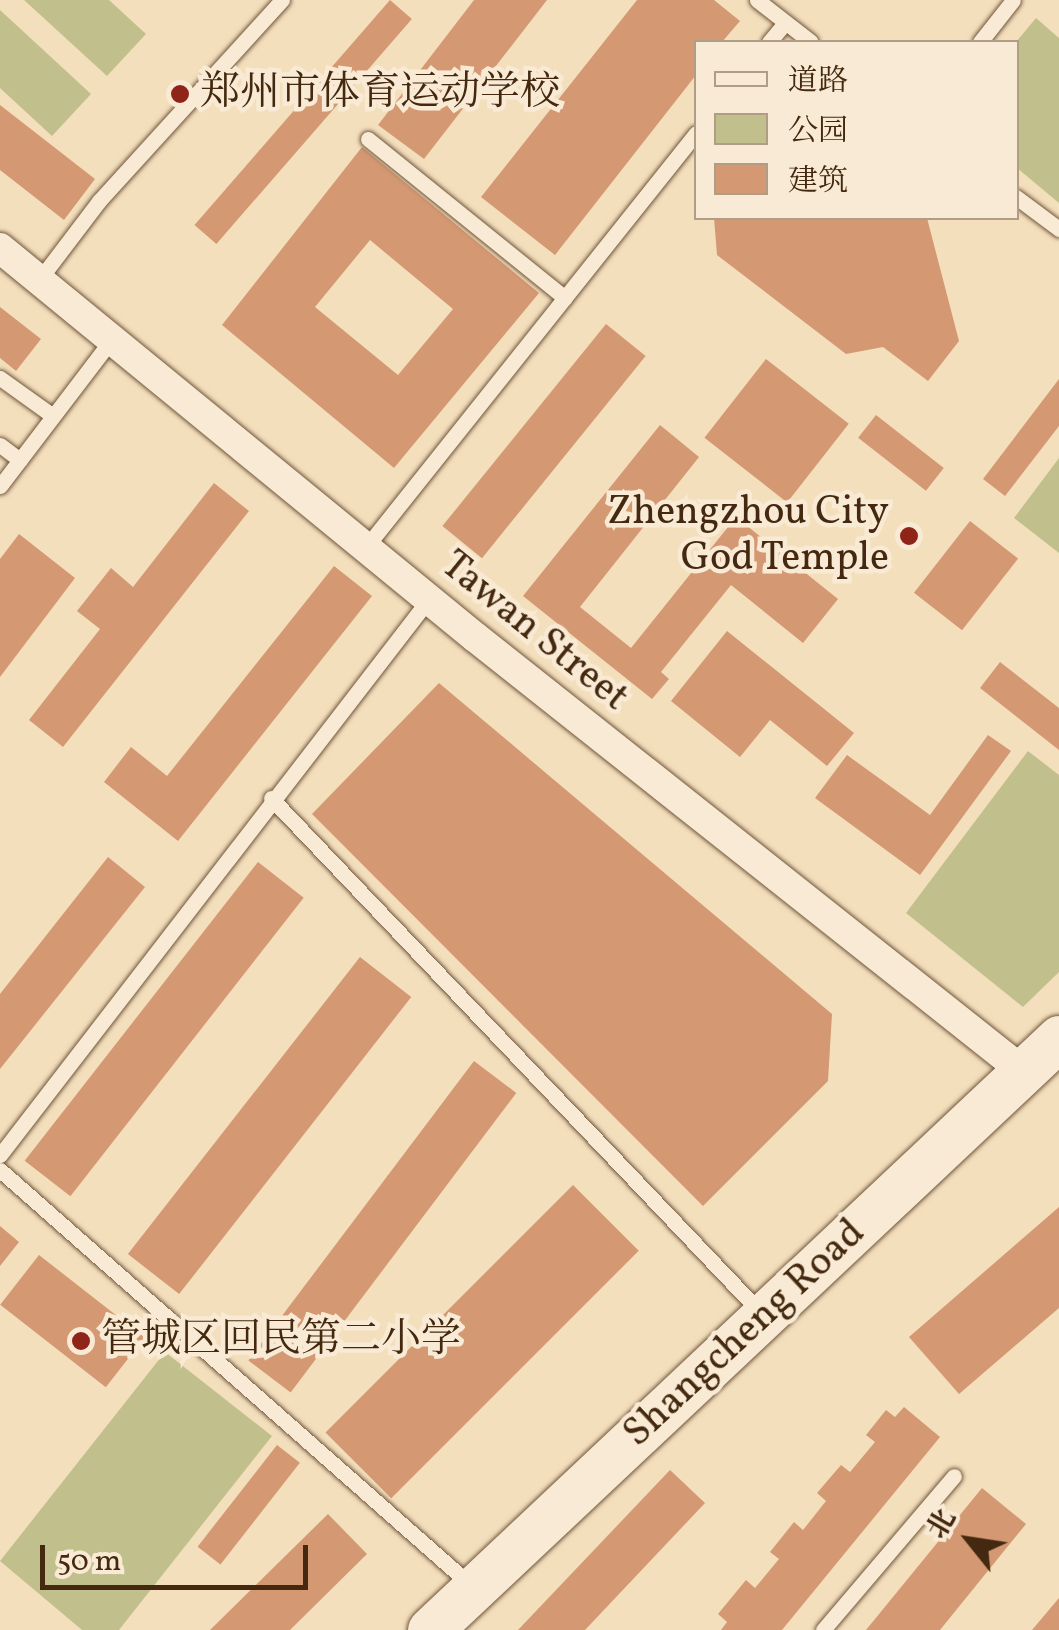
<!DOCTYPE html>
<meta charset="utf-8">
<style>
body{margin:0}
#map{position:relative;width:1059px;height:1630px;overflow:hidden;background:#f4dfbd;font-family:Vollkorn,"Noto Serif SC",serif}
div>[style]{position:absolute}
.green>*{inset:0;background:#c1c08d}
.building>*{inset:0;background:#d49873;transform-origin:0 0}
.roads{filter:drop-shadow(0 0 2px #70563b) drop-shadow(0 0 2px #70563b)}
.lane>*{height:15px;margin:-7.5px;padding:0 7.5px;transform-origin:7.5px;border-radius:7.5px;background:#f8ead4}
.street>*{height:30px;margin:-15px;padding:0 15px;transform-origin:15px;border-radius:15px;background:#f8ead4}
.secondary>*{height:45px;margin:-22.5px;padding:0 22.5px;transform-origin:22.5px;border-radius:22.5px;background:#f8ead4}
.dots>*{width:28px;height:28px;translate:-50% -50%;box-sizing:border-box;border:5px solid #f8ead4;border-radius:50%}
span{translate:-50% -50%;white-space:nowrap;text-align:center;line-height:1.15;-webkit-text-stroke:9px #f8ead4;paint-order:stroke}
.poi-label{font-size:40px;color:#442910}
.left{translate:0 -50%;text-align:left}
.right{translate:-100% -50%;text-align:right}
.street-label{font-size:40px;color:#442910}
.legend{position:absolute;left:694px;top:40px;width:325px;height:180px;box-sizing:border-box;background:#f8ead4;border:2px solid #b09d86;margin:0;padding:12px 18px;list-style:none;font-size:30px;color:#442910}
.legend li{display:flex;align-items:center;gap:20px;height:50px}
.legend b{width:50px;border:2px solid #b09d86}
.north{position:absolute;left:919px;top:1490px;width:100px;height:100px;-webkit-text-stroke:8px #f8ead4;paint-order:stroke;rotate:300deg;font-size:28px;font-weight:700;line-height:40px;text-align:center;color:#442910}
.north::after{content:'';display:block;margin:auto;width:35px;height:45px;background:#442910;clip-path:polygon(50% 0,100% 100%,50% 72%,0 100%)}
.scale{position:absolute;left:40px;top:1545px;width:268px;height:45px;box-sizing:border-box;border:5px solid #442910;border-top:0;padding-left:12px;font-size:30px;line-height:35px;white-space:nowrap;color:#442910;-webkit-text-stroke:8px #f8ead4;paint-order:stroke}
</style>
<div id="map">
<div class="green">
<i style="clip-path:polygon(24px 0,109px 0,146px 34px,107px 76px)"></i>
<i style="clip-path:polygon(0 10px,91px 94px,52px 136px,0 88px)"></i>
<i style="clip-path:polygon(1036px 18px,1059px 38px,1059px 203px,1017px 168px,1016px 42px)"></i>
<i style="clip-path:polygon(1059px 458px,1059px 553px,1014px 518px)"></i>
<i style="clip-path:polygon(1028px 751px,1059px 775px,1059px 972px,1023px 1007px,906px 913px)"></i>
<i style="clip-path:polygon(165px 1352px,272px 1436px,119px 1630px,82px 1630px,0 1561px)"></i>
</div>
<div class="building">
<i style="left:390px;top:0;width:29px;height:298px;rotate:41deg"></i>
<i style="clip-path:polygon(474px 0,547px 0,424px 159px,378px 125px)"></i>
<i style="clip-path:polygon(637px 0,714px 0,740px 21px,722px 42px,696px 42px,696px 75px,555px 255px,481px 197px)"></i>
<i style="clip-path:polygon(0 105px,95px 179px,64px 220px,0 170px)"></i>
<i style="clip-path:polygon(evenodd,362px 147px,539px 293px,394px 468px,222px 325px,362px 147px,370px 240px,453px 309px,398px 375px,315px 307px,370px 240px)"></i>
<i style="clip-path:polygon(714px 218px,927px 218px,959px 341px,928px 381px,883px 347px,846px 354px,717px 255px)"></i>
<i style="clip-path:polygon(0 307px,41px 339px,16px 371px,0 358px)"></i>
<i style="left:606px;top:324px;width:51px;height:260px;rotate:39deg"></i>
<i style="left:766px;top:359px;width:105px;height:100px;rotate:38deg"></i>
<i style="clip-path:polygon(1059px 379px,1059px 426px,1005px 496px,983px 479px)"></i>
<i style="left:876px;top:415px;width:86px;height:29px;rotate:38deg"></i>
<i style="clip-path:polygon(660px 425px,699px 457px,580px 607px,631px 648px,736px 517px,838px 599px,803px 643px,731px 585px,661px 672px,669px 679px,652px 699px,523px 596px)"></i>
<i style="clip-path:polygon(214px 483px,249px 511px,63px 747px,29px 720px,100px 629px,77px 611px,111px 568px,133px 587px)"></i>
<i style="left:970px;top:521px;width:61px;height:91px;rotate:38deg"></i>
<i style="clip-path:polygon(19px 534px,75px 578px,0 677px,0 559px)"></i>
<i style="clip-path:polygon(334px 566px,372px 596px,178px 841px,104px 782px,131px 747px,167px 776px)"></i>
<i style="clip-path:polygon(727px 631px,854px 733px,827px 766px,770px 720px,740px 757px,671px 701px)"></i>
<i style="clip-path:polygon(1000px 662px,1059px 708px,1059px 750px,980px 688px)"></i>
<i style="clip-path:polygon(439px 683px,832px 1014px,828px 1081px,703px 1206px,312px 814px)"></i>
<i style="clip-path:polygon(988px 735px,1011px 751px,920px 875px,815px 798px,847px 755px,930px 815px)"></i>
<i style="clip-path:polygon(108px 857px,145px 887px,0 1069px,0 994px)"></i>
<i style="left:258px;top:862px;width:58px;height:379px;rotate:38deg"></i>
<i style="left:360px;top:957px;width:65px;height:377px;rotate:38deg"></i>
<i style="left:474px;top:1061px;width:53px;height:375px;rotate:37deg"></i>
<i style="left:573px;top:1185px;width:93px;height:350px;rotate:45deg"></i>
<i style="clip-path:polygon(1059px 1207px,1059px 1308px,959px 1394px,909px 1337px)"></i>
<i style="clip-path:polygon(0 1226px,19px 1242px,0 1266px)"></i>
<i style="left:39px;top:1255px;width:134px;height:63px;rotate:38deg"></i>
<i style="clip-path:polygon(904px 1407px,940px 1437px,782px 1630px,721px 1630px,727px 1622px,718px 1614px,746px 1580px,755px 1588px,779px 1559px,770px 1552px,794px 1522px,803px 1530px,826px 1501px,817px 1493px,841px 1465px,850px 1472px,875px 1442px,866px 1435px,886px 1410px,895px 1417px)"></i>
<i style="left:277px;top:1445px;width:29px;height:129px;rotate:38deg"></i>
<i style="clip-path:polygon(670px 1470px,705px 1503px,585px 1630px,518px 1630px)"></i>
<i style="clip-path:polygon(982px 1488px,1026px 1524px,940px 1630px,866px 1630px)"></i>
<i style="clip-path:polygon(328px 1514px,367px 1554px,290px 1630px,210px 1630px)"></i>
<i style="clip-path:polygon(1059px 1598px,1059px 1630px,1032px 1630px)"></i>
</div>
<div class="roads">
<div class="lane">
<i style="left:757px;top:0;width:68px;rotate:37.9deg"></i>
<i style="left:769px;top:42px;width:25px;rotate:-50deg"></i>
<i style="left:980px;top:42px;width:53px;rotate:-51.8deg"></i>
<i style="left:368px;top:139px;width:253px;rotate:38.9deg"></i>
<i style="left:1016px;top:197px;width:54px;rotate:36.7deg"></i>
<i style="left:39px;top:280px;width:99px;rotate:-52.8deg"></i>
<i style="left:99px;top:201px;width:272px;rotate:-47.7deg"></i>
<i style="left:0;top:378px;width:65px;rotate:35.6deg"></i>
<i style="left:0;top:445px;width:25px;rotate:37deg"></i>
<i style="left:0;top:486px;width:185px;rotate:-52.7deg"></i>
<i style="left:366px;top:547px;width:529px;rotate:-51.44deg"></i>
<i style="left:271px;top:798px;width:711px;rotate:46.42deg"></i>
<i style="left:0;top:1155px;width:702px;rotate:-52.35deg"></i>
<i style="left:0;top:1170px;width:631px;rotate:41.4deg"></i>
<i style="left:823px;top:1630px;width:202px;rotate:-49.6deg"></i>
</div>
<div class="street">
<i style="left:0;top:248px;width:614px;rotate:39.32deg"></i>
<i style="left:475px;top:637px;width:700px;rotate:38.39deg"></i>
</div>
<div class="secondary">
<i style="left:430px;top:1630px;width:864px;rotate:-43.26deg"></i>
</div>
</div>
<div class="dots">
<i style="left:180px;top:94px;background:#8f2418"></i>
<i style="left:909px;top:536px;background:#8f2418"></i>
<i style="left:81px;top:1341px;background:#8f2418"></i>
</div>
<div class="poi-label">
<span class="left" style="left:200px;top:94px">郑州市体育运动学校</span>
<span class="right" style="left:889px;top:536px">Zhengzhou City<br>God Temple</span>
<span class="left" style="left:101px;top:1341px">管城区回民第二小学</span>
</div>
<div class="street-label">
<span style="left:534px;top:632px;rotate:39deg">Tawan Street</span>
<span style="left:745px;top:1334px;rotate:-43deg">Shangcheng Road</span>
</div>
<ul class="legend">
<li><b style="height:12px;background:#f8ead4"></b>道路</li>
<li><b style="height:28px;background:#c1c08d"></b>公园</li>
<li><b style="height:28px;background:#d49873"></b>建筑</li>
</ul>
<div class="north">北</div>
<div class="scale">50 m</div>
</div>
